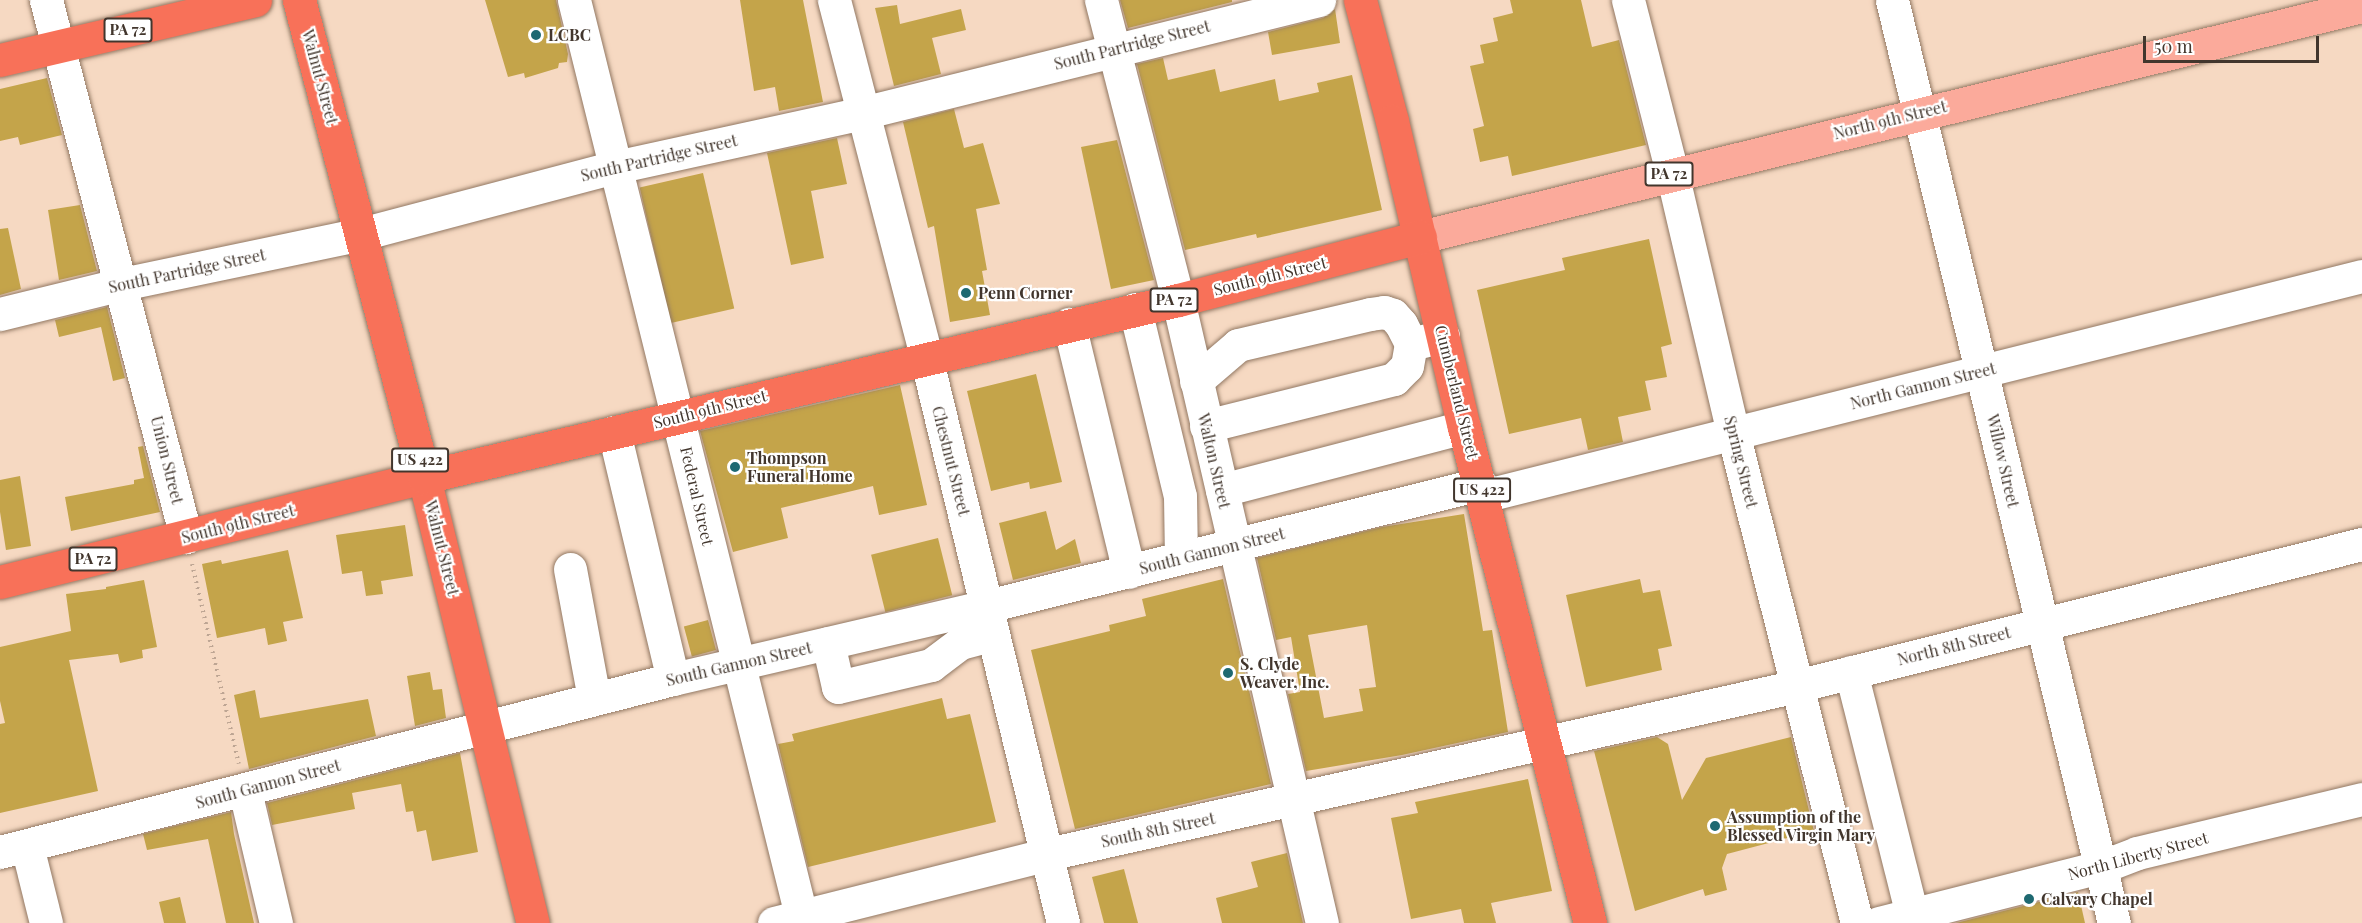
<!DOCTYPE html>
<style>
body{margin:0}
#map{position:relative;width:2362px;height:923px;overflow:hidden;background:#f6d9c2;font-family:"Playfair Display",serif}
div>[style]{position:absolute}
.building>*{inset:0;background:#c4a44a;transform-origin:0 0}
.path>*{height:4px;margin-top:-2px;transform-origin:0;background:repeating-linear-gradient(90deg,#bda593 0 1.5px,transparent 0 6px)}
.roads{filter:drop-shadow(0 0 2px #927863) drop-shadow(0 0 2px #927863)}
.minor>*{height:33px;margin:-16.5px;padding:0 16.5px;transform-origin:16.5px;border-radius:16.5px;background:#fff}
.major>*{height:33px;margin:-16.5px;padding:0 16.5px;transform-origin:16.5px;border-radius:16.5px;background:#fbaa9b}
.highway>*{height:33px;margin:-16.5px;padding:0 16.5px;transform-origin:16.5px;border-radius:16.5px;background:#f87159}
.dots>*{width:16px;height:16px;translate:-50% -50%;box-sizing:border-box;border:3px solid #fff;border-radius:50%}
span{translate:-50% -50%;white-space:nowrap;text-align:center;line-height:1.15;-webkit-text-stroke:4.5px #fff;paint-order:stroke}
.shield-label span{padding:2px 4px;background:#fff;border:2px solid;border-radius:4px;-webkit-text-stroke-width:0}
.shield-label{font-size:15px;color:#42362d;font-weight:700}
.poi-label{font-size:16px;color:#42362d;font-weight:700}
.left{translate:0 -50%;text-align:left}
.street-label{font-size:16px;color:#42362d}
.scale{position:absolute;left:2143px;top:36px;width:176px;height:27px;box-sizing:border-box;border:3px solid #42362d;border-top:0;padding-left:8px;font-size:18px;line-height:21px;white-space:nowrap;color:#42362d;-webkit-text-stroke:4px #fff;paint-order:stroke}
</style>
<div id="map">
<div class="building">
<i style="clip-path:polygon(485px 0,556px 0,568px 54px,567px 62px,559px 63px,558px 68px,525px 78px,524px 73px,508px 77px)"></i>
<i style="clip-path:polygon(740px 0,803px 0,823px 102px,779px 111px,775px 87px,754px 91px)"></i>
<i style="clip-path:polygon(1120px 0,1232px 0,1232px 2px,1128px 28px)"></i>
<i style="clip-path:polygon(1510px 0,1581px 0,1592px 47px,1619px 40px,1646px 145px,1512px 176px,1508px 156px,1480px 162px,1473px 129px,1484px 126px,1470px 66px,1484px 63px,1480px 45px,1498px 41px,1493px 18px,1513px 13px)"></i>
<i style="clip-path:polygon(897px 5px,900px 24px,961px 9px,966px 30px,932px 38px,941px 74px,894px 86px,875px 8px)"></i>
<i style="clip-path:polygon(1335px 9px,1340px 43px,1272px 55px,1268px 32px,1323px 18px)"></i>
<i style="clip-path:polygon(1163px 58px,1168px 80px,1215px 69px,1220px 92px,1275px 79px,1279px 101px,1319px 92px,1317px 83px,1352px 75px,1382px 210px,1257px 238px,1256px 234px,1185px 250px,1137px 64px)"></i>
<i style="clip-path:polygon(47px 78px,62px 135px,20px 145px,18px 137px,0 141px,0 89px)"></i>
<i style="clip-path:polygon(954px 109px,964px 148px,983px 143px,1000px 204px,976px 209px,987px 270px,982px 271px,990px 315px,950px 322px,934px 226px,928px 228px,903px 122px)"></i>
<i style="clip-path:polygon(837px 138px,847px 184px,811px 191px,824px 258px,791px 265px,767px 153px)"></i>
<i style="clip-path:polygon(1117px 140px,1154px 280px,1111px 289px,1081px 147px)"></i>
<i style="left:703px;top:173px;width:139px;height:65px;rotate:77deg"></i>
<i style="clip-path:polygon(80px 205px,97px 271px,59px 280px,48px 210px)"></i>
<i style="clip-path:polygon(8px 228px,21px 289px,0 295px,0 229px)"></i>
<i style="clip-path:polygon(1649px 239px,1672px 344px,1661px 347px,1667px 377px,1645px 381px,1651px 410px,1618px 417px,1623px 442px,1588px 450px,1581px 418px,1509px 434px,1477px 290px,1565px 270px,1562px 258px)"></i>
<i style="clip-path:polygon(107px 307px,125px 378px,113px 381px,101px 327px,59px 337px,55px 320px)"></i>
<i style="clip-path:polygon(1036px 374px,1062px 482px,1030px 489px,1029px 482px,991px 491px,967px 391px)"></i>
<i style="clip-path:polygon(900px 385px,927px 505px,879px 515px,873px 486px,781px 508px,788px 538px,733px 552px,700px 431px)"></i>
<i style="clip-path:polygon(143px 446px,160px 512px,71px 531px,65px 497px,134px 484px,134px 480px,144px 478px,138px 447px)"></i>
<i style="clip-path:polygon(20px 476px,31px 546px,6px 550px,0 512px,0 480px)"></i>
<i style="clip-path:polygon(1046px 511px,1056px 550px,1075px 539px,1081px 563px,1013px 580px,999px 523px)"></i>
<i style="clip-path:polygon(evenodd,1464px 514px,1483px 631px,1492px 630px,1508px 732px,1402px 755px,1306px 771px,1288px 694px,1300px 692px,1291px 637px,1276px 640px,1257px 558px,1382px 527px,1464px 514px,1367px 625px,1376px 687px,1359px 689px,1363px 711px,1324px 718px,1308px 635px,1367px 625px)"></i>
<i style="clip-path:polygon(405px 525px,413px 576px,381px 581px,383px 594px,366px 596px,362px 571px,342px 574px,336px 535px)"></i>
<i style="left:938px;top:538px;width:59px;height:69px;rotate:76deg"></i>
<i style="clip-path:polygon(288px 550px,303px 618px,283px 622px,287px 641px,268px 645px,265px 628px,217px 638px,202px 564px,221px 560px,222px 564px)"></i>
<i style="clip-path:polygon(1223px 579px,1271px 784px,1075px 829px,1031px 650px,1110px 631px,1109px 625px,1146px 616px,1142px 599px)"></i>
<i style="clip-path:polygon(1640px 579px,1643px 593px,1660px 590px,1672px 646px,1658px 649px,1662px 670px,1586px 687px,1566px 595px)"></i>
<i style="clip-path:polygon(144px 580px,157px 647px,142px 650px,143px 658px,120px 663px,118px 654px,69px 660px,98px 791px,0 813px,0 724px,5px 723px,0 701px,0 647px,71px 631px,66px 594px,106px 589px,106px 587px)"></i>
<i style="left:708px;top:620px;width:31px;height:25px;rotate:75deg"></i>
<i style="clip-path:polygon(430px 672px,433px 690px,442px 689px,446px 718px,415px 726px,407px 676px)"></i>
<i style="clip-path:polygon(255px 690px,260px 718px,368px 699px,376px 736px,249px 769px,234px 695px)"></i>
<i style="clip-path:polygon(942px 698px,947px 719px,970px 714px,996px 822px,808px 867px,778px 744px,794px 741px,792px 734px)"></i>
<i style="clip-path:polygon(1657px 737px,1668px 744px,1682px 800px,1706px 758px,1791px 737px,1814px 831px,1727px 854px,1722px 868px,1727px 890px,1705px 896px,1703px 889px,1635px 911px,1594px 751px)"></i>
<i style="clip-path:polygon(460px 753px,478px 852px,432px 861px,426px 830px,417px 832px,413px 811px,406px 812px,401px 784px,352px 793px,355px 809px,272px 825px,267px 803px)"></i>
<i style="clip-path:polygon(1528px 779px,1552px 891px,1491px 903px,1496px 923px,1464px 923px,1461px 909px,1411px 919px,1391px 818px,1418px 813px,1415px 802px)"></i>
<i style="clip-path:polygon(231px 812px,234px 834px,254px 923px,226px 923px,208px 839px,147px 850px,143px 834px)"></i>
<i style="clip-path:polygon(1287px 853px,1303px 923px,1222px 923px,1216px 898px,1258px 887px,1251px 862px)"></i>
<i style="clip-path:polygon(1124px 869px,1138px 923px,1104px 923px,1092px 877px)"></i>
<i style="clip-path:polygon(2078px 892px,2085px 923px,1956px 923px)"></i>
<i style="clip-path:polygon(180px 897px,186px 923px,164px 923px,159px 902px)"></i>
</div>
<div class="path">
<i style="left:192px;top:564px;width:205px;rotate:76.8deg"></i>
</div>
<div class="roads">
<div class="minor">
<i style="left:46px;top:0;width:555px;rotate:75.39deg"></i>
<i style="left:574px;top:0;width:951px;rotate:76.07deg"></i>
<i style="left:834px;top:0;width:369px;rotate:75.5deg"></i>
<i style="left:926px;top:357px;width:582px;rotate:76.39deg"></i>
<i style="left:1101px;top:0;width:310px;rotate:75.6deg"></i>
<i style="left:1178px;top:300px;width:639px;rotate:76.99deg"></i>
<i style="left:1628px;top:0;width:179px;rotate:75.7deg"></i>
<i style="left:1672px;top:173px;width:267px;rotate:76.8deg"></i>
<i style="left:1733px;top:433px;width:505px;rotate:75.8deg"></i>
<i style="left:1892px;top:0;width:949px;rotate:76.48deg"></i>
<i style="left:1135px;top:309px;width:192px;rotate:76.5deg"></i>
<i style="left:1180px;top:496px;width:61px;rotate:89.1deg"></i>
<i style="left:0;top:314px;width:126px;rotate:-13.8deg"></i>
<i style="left:122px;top:284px;width:244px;rotate:-11.8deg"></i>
<i style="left:361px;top:234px;width:263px;rotate:-14.8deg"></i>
<i style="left:615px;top:167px;width:253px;rotate:-12.3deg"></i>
<i style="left:862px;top:113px;width:471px;rotate:-13.9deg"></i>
<i style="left:1069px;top:324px;width:255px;rotate:76.4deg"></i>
<i style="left:1196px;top:381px;width:55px;rotate:-40.6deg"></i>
<i style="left:1238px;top:345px;width:136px;rotate:-13.2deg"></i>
<i style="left:1370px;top:314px;width:14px;rotate:-8deg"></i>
<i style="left:1384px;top:312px;width:9px;rotate:18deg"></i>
<i style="left:1393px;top:315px;width:12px;rotate:48deg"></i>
<i style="left:1401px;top:324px;width:22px;rotate:63deg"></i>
<i style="left:1206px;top:426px;width:194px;rotate:-14deg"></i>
<i style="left:1394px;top:379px;width:18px;rotate:-45deg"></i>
<i style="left:1407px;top:366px;width:22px;rotate:-80deg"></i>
<i style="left:1411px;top:344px;width:33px;rotate:-14deg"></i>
<i style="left:614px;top:432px;width:254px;rotate:76.6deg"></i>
<i style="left:1222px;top:490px;width:250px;rotate:-14.6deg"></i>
<i style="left:1483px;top:496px;width:906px;rotate:-14.05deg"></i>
<i style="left:570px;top:569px;width:132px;rotate:79.5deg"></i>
<i style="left:828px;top:643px;width:45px;rotate:77.2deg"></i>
<i style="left:838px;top:687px;width:96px;rotate:-13.3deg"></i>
<i style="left:931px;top:665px;width:36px;rotate:-37deg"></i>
<i style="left:960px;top:643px;width:34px;rotate:-15deg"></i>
<i style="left:1851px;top:672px;width:251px;rotate:75.9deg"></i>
<i style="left:245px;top:791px;width:136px;rotate:76.8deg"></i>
<i style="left:27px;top:846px;width:79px;rotate:76.1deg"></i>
<i style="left:0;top:852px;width:695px;rotate:-14.42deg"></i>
<i style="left:673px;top:679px;width:322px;rotate:-13.1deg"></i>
<i style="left:987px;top:606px;width:508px;rotate:-13.9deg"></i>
<i style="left:774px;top:923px;width:283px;rotate:-14.1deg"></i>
<i style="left:1048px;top:854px;width:768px;rotate:-12.64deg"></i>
<i style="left:1797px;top:686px;width:583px;rotate:-14.11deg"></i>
<i style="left:1879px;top:923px;width:229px;rotate:-14.2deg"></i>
<i style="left:2101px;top:867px;width:39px;rotate:-21deg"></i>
<i style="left:2137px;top:853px;width:231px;rotate:-13.5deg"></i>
</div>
<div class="major">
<i style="left:1420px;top:237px;width:970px;rotate:-13.78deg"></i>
</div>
<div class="highway">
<i style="left:299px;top:0;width:493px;rotate:75.3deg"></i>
<i style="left:424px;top:477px;width:459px;rotate:76.3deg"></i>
<i style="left:1360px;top:0;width:125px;rotate:75.2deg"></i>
<i style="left:1392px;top:121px;width:314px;rotate:76.8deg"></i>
<i style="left:1464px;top:427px;width:512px;rotate:75.75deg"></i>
<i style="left:0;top:60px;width:262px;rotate:-13.2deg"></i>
<i style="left:0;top:582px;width:437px;rotate:-13.9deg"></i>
<i style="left:424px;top:477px;width:774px;rotate:-13.21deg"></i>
<i style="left:1178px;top:300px;width:250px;rotate:-14.6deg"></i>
</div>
</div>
<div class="dots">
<i style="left:536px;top:35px;background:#1e6971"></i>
<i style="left:966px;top:293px;background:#1e6971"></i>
<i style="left:735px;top:467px;background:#1e6971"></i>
<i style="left:1228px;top:673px;background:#1e6971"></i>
<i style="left:1715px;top:826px;background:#1e6971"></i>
<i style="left:2029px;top:899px;background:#1e6971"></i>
</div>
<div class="shield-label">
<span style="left:128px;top:30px">PA 72</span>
<span style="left:1669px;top:174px">PA 72</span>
<span style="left:1174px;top:300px">PA 72</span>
<span style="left:420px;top:460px">US 422</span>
<span style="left:1482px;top:490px">US 422</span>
<span style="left:93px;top:559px">PA 72</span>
</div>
<div class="poi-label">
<span class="left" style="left:548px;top:35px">LCBC</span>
<span class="left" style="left:978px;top:293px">Penn Corner</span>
<span class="left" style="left:747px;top:467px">Thompson<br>Funeral Home</span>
<span class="left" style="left:1240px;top:673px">S. Clyde<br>Weaver, Inc.</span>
<span class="left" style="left:1727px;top:826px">Assumption of the<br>Blessed Virgin Mary</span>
<span class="left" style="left:2041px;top:899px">Calvary Chapel</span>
</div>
<div class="street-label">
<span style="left:1132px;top:45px;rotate:-14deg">South Partridge Street</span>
<span style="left:320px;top:77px;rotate:75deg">Walnut Street</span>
<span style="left:1890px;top:120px;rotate:-14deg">North 9th Street</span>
<span style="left:659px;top:158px;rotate:-13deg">South Partridge Street</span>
<span style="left:187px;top:271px;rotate:-12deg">South Partridge Street</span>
<span style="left:1270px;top:276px;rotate:-14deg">South 9th Street</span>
<span style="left:1923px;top:386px;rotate:-14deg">North Gannon Street</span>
<span style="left:1457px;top:392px;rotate:76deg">Cumberland Street</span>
<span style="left:710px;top:409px;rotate:-14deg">South 9th Street</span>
<span style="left:167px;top:460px;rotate:76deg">Union Street</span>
<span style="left:951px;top:461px;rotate:76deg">Chestnut Street</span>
<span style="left:1214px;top:461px;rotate:77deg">Walton Street</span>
<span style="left:2003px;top:461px;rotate:77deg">Willow Street</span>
<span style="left:1741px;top:462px;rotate:76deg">Spring Street</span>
<span style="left:697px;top:496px;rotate:77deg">Federal Street</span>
<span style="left:238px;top:524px;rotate:-14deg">South 9th Street</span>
<span style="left:442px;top:548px;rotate:76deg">Walnut Street</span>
<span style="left:1212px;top:551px;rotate:-14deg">South Gannon Street</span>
<span style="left:1954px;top:646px;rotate:-14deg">North 8th Street</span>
<span style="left:739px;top:664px;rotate:-13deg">South Gannon Street</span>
<span style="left:268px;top:784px;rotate:-15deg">South Gannon Street</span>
<span style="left:1158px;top:830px;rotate:-12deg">South 8th Street</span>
<span style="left:2138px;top:856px;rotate:-15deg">North Liberty Street</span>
</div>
<div class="scale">50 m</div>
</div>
